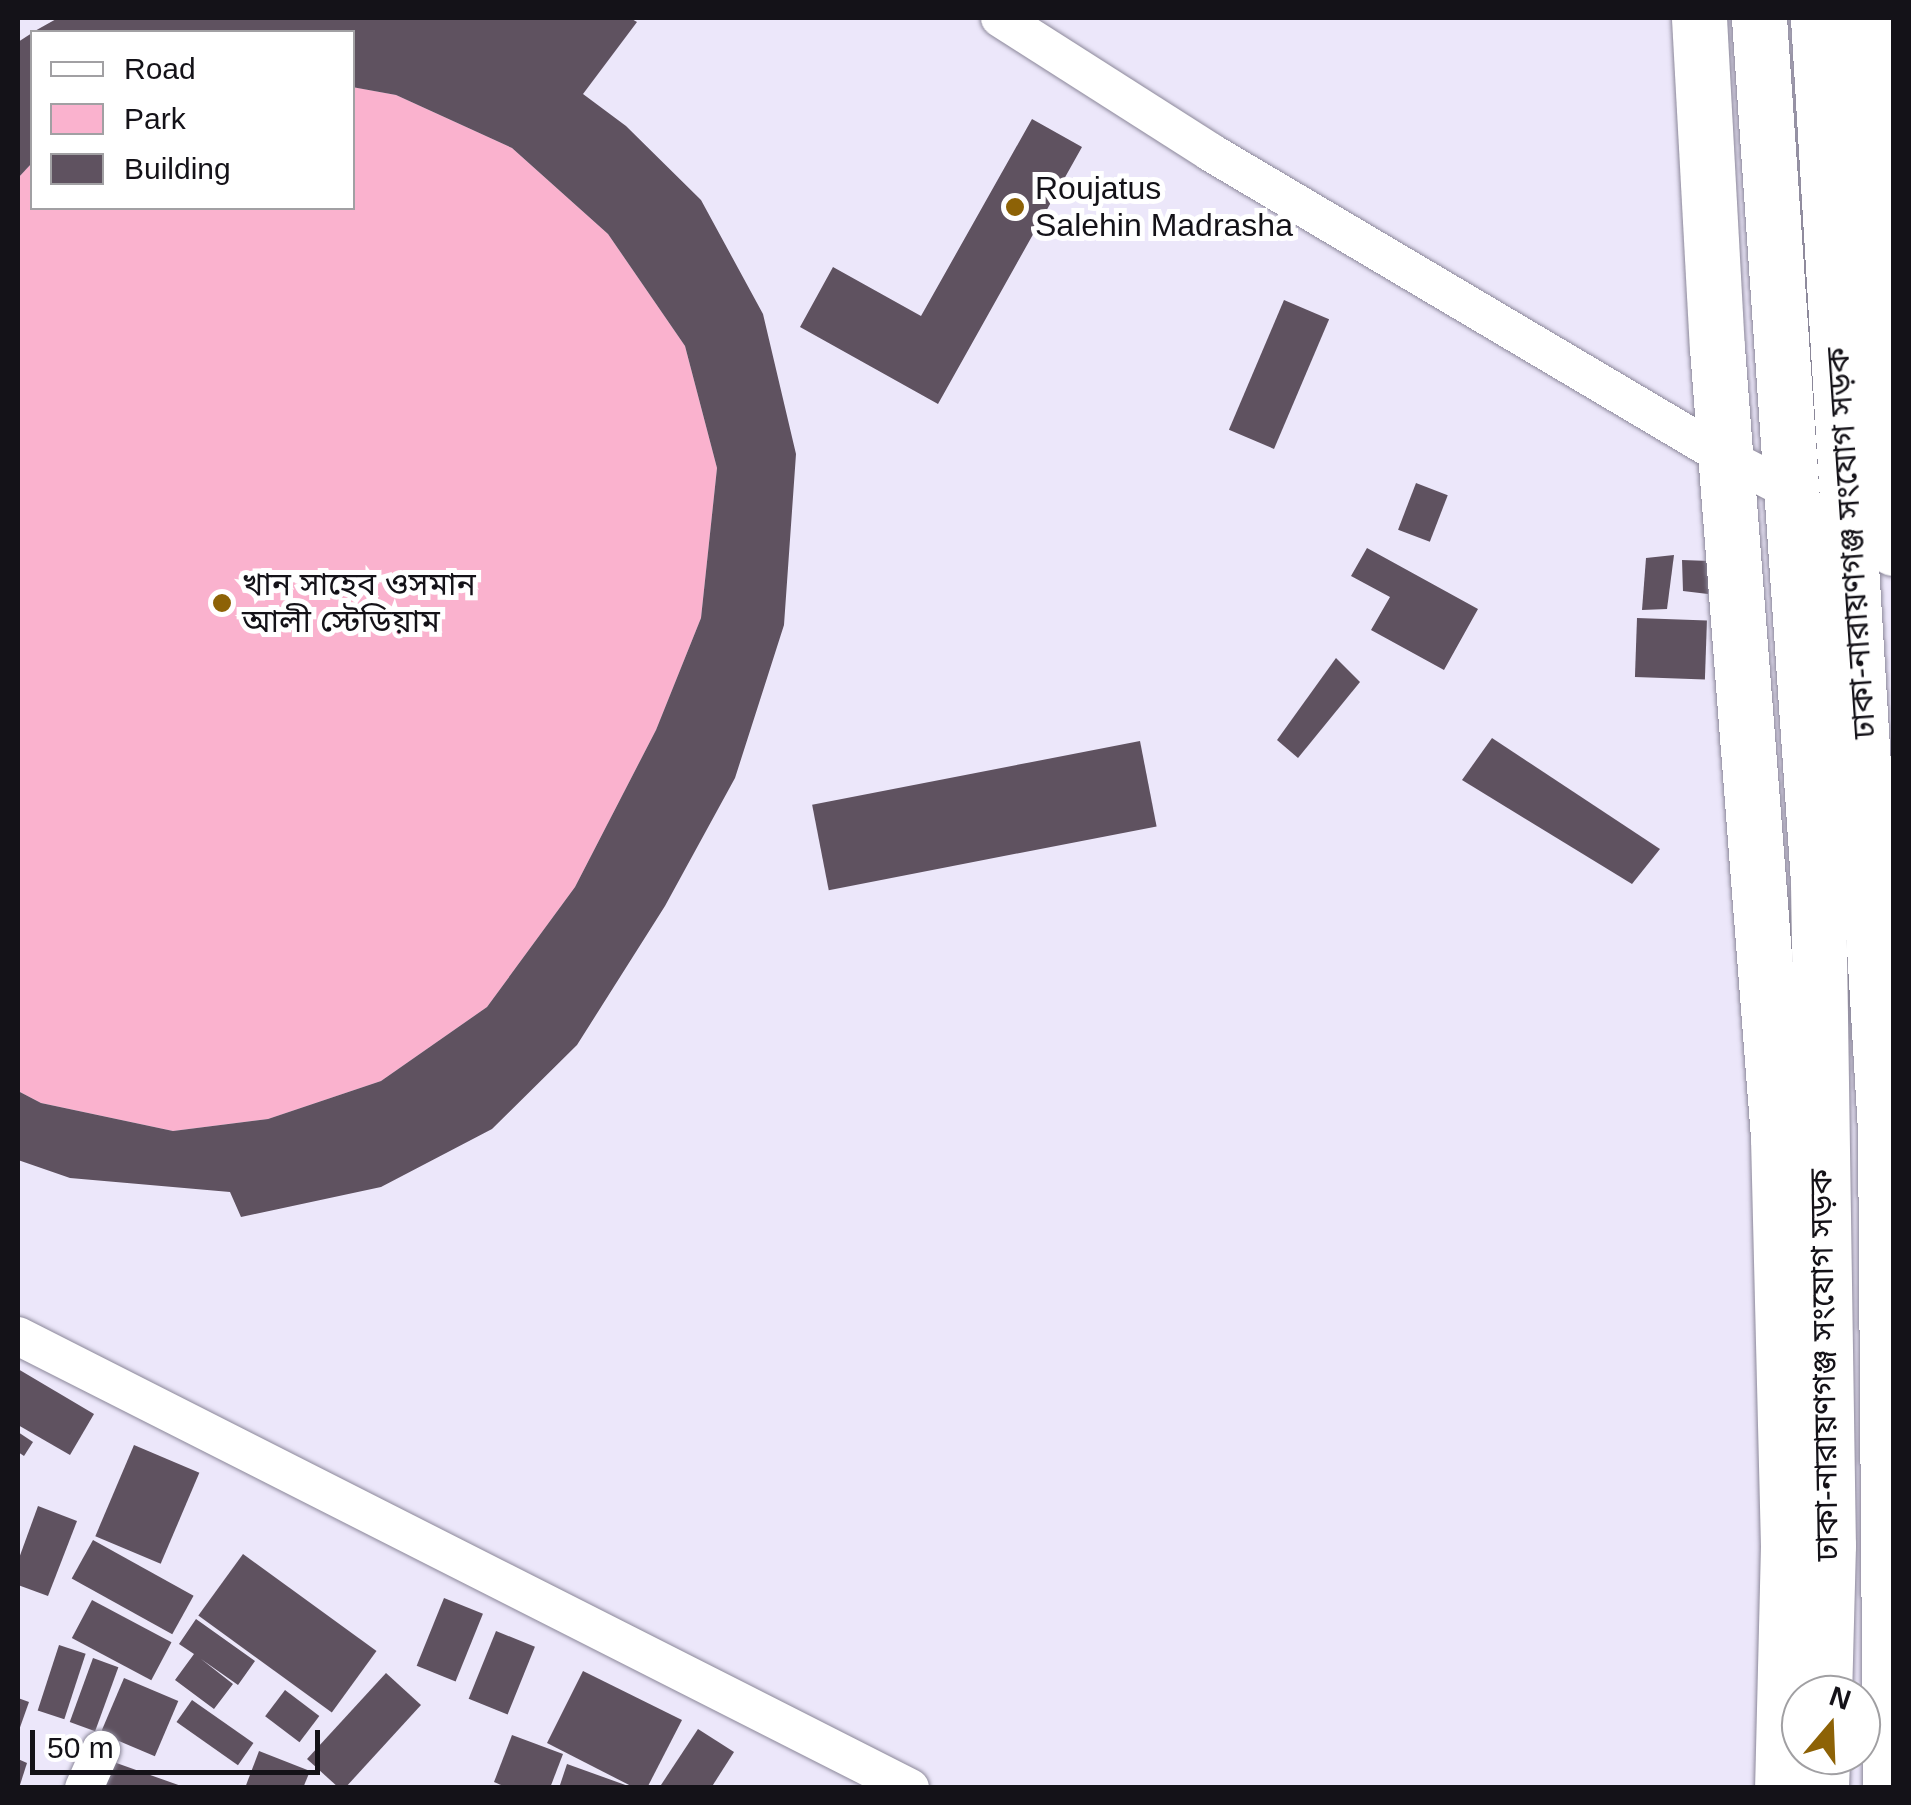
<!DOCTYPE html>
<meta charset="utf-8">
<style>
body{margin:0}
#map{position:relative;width:1911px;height:1805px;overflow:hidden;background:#ece7fa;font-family:Helvetica,"Noto Sans Bengali",sans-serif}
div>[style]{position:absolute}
.green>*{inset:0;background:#fab2ce}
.building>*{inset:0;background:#5f5260;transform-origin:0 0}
.roads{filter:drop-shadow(0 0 2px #8b8799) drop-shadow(0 0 2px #8b8799)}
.street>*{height:38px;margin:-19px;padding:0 19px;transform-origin:19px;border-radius:19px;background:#fff}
.secondary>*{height:55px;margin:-27.5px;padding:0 27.5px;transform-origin:27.5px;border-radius:27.5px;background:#fff}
.primary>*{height:55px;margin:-27.5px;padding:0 27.5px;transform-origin:27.5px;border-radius:27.5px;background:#fff}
.dots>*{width:28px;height:28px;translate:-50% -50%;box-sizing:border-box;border:5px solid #fff;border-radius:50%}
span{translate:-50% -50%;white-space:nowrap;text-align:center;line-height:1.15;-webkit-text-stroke:10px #fff;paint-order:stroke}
.poi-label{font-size:32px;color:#141218}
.left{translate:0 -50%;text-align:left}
.street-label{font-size:32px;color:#141218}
.frame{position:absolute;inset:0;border:20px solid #141218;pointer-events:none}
.legend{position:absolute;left:30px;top:30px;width:325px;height:180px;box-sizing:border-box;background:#fff;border:2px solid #a1a0a3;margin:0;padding:12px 18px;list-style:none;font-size:30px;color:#141218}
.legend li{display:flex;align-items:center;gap:20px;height:50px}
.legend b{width:50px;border:2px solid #a1a0a3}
.north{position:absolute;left:1781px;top:1675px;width:100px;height:100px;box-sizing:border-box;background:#fff;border:2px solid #a1a0a3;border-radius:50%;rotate:19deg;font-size:28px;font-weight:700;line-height:40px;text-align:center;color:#141218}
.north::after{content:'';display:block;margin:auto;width:35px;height:45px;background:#8d6206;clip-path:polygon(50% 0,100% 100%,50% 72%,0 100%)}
.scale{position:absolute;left:30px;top:1730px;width:290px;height:45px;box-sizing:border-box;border:5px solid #141218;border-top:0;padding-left:12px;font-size:30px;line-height:35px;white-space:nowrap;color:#141218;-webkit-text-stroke:8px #fff;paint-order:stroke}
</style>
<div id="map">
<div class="green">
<i style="clip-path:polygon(353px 87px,396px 95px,512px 148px,608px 234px,685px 346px,717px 468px,701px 618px,656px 730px,575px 887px,487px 1007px,381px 1081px,268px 1119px,173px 1131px,41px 1103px,18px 1091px,18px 178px,32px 163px,32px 208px,352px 208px)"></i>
</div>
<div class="building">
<i style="clip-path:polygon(58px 18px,630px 18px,637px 22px,583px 94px,626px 126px,701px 200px,763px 314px,796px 454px,784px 625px,735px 778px,665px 906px,577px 1045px,492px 1129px,381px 1187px,241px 1217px,230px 1192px,70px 1178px,18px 1160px,18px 1091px,41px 1103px,173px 1131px,268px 1119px,381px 1081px,487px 1007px,575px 887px,656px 730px,701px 618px,717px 468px,685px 346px,608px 234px,512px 148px,396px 95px,352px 87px,352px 32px,33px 32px)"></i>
<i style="clip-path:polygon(32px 33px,32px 163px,18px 178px,18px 42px)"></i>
<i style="clip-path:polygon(1032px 119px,1082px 147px,938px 404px,800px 327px,833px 267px,921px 316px)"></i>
<i style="left:1284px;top:300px;width:49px;height:141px;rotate:23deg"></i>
<i style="left:1416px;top:483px;width:34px;height:50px;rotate:21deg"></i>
<i style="clip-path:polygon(1367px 548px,1478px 609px,1444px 670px,1371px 630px,1390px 597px,1351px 576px)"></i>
<i style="clip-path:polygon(1674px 555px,1667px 609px,1642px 610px,1646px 558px)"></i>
<i style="clip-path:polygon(1682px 560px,1710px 561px,1708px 594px,1683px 591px)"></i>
<i style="left:1637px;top:618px;width:70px;height:59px;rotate:2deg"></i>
<i style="clip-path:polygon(1336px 658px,1360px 682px,1298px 758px,1277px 740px)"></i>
<i style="clip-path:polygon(1492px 738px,1660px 849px,1632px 884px,1462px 780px)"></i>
<i style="left:1140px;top:741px;width:87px;height:334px;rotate:79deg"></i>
<i style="clip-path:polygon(18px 1369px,94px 1414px,70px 1455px,18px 1425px)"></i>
<i style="clip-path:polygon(18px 1432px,33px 1442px,24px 1456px,18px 1452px)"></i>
<i style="left:134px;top:1445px;width:71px;height:99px;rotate:23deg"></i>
<i style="clip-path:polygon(38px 1506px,77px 1521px,48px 1596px,18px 1585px,18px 1561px)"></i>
<i style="left:93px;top:1540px;width:115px;height:44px;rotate:29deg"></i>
<i style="left:243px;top:1554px;width:165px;height:76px;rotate:36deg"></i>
<i style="left:444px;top:1598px;width:42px;height:73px;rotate:22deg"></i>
<i style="left:92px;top:1600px;width:90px;height:43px;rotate:28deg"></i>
<i style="clip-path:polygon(196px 1619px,255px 1661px,238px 1685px,201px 1659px,233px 1684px,214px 1709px,175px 1680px,194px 1654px,179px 1644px)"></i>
<i style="left:496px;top:1631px;width:42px;height:73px;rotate:22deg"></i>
<i style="left:59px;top:1645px;width:28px;height:69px;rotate:18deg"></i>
<i style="left:93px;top:1658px;width:27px;height:68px;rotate:20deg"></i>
<i style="clip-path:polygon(583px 1671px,682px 1720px,647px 1788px,635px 1788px,547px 1743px)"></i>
<i style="clip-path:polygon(386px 1673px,421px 1705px,345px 1788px,339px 1788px,307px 1759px)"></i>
<i style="left:124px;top:1678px;width:59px;height:60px;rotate:23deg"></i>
<i style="left:285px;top:1690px;width:43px;height:33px;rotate:37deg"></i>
<i style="clip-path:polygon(18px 1698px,29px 1702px,18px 1733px)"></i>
<i style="left:192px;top:1700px;width:75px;height:27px;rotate:35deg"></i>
<i style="clip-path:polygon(698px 1729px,734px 1752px,711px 1788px,659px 1788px)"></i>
<i style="clip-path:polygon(512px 1735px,563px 1754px,550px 1788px,508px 1788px,494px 1782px)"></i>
<i style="clip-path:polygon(259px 1751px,310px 1771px,303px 1788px,245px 1788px)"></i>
<i style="clip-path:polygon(18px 1759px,27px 1763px,19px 1788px,18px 1788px)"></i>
<i style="clip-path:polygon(108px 1760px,184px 1787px,184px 1788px,98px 1788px)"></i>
<i style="clip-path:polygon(567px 1764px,631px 1787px,631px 1788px,559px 1788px)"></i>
</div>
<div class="roads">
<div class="street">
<i style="left:1000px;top:18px;width:249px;rotate:32.5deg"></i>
<i style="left:1210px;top:152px;width:599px;rotate:30.64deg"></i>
<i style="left:1725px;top:457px;width:74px;rotate:27.3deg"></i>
<i style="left:18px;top:1336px;width:1000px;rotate:26.87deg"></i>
<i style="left:84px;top:1788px;width:42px;rotate:-65.9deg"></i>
</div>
<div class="secondary">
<i style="left:1699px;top:18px;width:330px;rotate:86.9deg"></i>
<i style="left:1717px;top:348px;width:792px;rotate:85.58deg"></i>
<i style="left:1778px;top:1138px;width:407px;rotate:88.6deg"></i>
<i style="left:1788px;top:1545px;width:243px;rotate:91.4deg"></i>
<i style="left:1864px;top:18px;width:531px;rotate:86.76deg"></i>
</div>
<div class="primary">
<i style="left:1759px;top:18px;width:866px;rotate:86.09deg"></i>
<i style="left:1818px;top:882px;width:663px;rotate:89.14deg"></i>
<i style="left:1828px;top:1545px;width:150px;rotate:91.5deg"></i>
<i style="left:1818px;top:18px;width:1112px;rotate:86.55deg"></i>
<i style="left:1885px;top:1128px;width:660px;rotate:89.57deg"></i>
<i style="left:1821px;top:1788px;width:33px;rotate:-88deg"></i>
</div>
</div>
<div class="dots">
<i style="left:1015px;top:207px;background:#8d6206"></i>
<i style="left:222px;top:603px;background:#8d6206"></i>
</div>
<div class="poi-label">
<span class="left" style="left:1035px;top:207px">Roujatus<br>Salehin Madrasha</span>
<span class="left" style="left:242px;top:603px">খান সাহেব ওসমান<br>আলী স্টেডিয়াম</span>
</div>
<div class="street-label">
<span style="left:1851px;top:543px;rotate:-94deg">ঢাকা-নারায়ণগঞ্জ সংযোগ সড়ক</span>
<span style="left:1824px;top:1365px;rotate:-91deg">ঢাকা-নারায়ণগঞ্জ সংযোগ সড়ক</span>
</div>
<div class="frame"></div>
<ul class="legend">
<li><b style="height:12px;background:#fff"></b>Road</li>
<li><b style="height:28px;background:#fab2ce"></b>Park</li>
<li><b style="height:28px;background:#5f5260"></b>Building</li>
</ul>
<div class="north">N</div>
<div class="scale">50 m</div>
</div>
